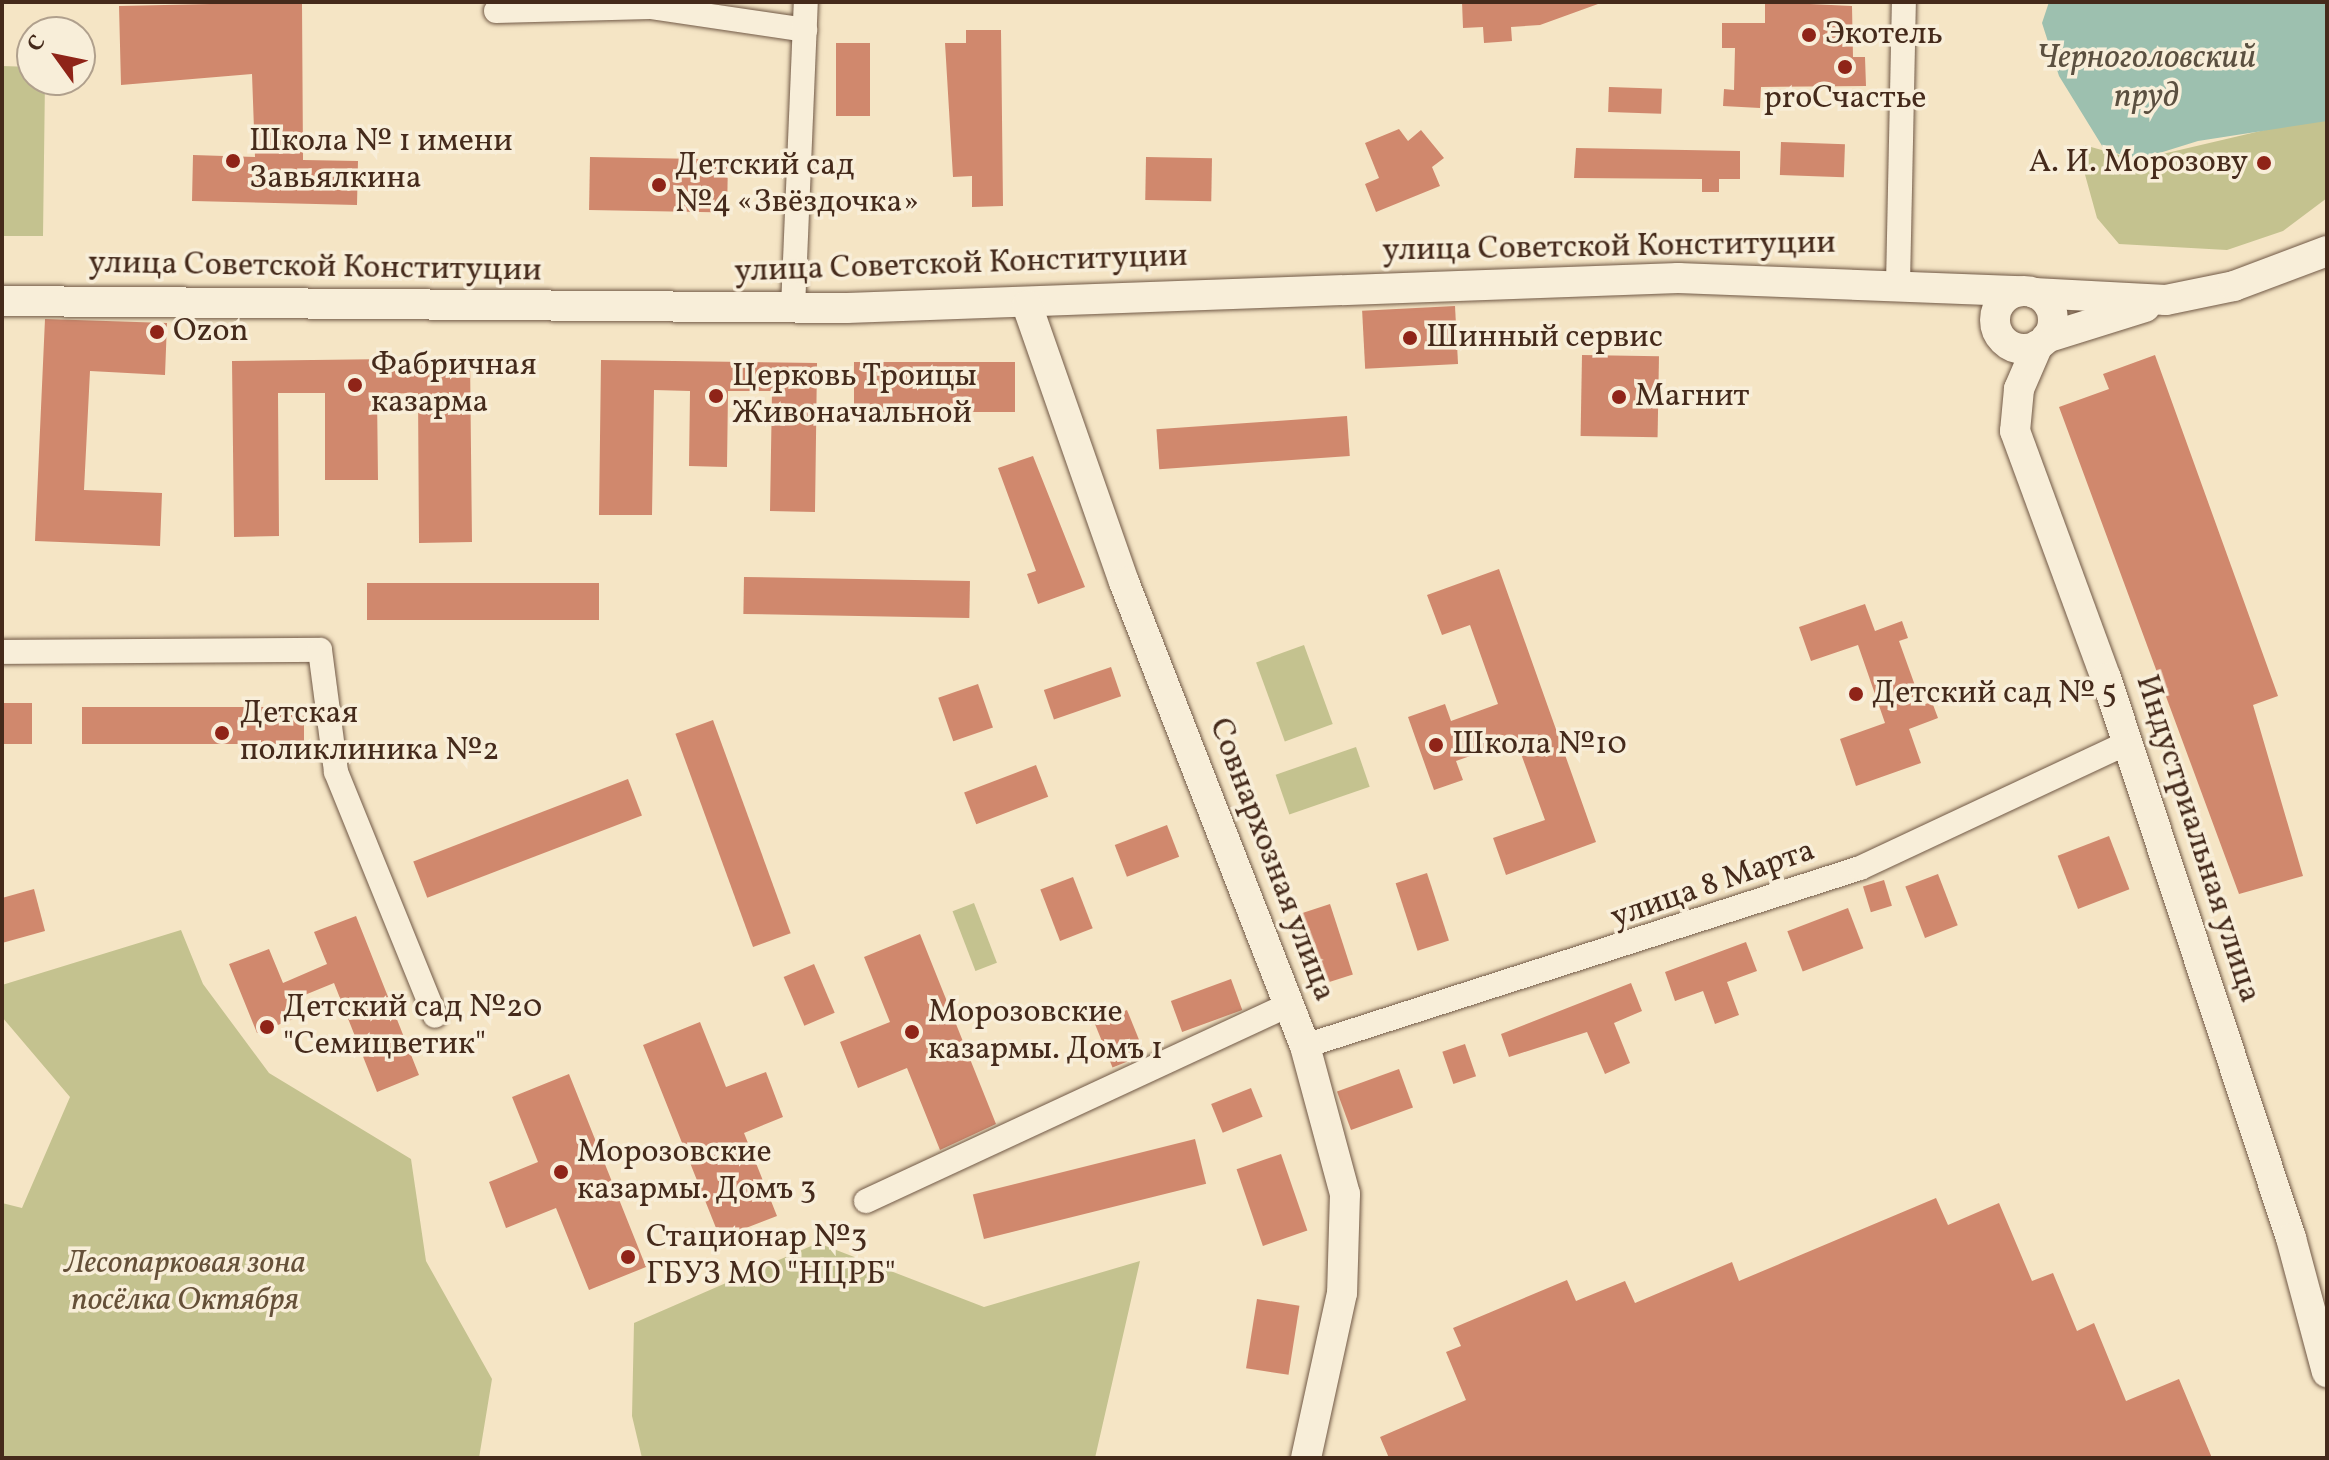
<!DOCTYPE html>
<meta charset="utf-8">
<style>
body{margin:0}
#map{position:relative;width:2329px;height:1460px;overflow:hidden;background:#f5e5c5;font-family:Vollkorn,serif}
div>[style]{position:absolute}
.green>*{inset:0;background:#c4c28f;transform-origin:0 0}
.water>*{inset:0;background:#9dc0af}
.building>*{inset:0;background:#d0886d;transform-origin:0 0}
.roads{filter:drop-shadow(0 0 2px #715946) drop-shadow(0 0 2px #715946)}
.minor>*{height:24px;margin:-12px;padding:0 12px;transform-origin:12px;border-radius:12px;background:#f8eed9}
.tertiary>*{height:30px;margin:-15px;padding:0 15px;transform-origin:15px;border-radius:15px;background:#f8eed9}
.tertiary>.ring{margin:-15px;padding:0;box-sizing:content-box;background:none;border:30px solid #f8eed9;border-radius:50%}
.dots>*{width:22px;height:22px;translate:-50% -50%;box-sizing:border-box;border:4px solid #f8eed9;border-radius:50%}
span{translate:-50% -50%;white-space:nowrap;text-align:center;line-height:1.15;-webkit-text-stroke:7px #f8eed9;paint-order:stroke}
.poi-label{font-size:32px;color:#452a1b}
.left{translate:0 -50%;text-align:left}
.right{translate:-100% -50%;text-align:right}
.street-label{font-size:32px;color:#452a1b}
.park-label{font-size:32px;color:#655038;font-style:italic}
.water-label{font-size:34px;color:#5b5040;font-style:italic}
.frame{position:absolute;inset:0;border:4px solid #452a1b;pointer-events:none}
.north{position:absolute;left:16px;top:16px;width:80px;height:80px;box-sizing:border-box;background:#f8eed9;border:2px solid #b0a08d;border-radius:50%;rotate:303deg;font-size:22px;font-weight:700;line-height:32px;text-align:center;color:#452a1b}
.north::after{content:'';display:block;margin:auto;width:28px;height:36px;background:#8f2418;clip-path:polygon(50% 0,100% 100%,50% 72%,0 100%)}
</style>
<div id="map">
<div class="green">
<i style="clip-path:polygon(2px 66px,32px 67px,32px 80px,45px 80px,43px 236px,2px 236px)"></i>
<i style="clip-path:polygon(2316px 118px,2327px 121px,2327px 198px,2283px 231px,2227px 250px,2119px 244px,2097px 218px,2079px 153px,2084px 145px,2137px 160px)"></i>
<i style="left:1304px;top:645px;width:84px;height:51px;rotate:70deg"></i>
<i style="left:1356px;top:747px;width:42px;height:85px;rotate:71deg"></i>
<i style="left:974px;top:903px;width:64px;height:23px;rotate:69deg"></i>
<i style="clip-path:polygon(181px 930px,203px 984px,269px 1073px,411px 1159px,426px 1261px,492px 1379px,479px 1458px,2px 1458px,2px 1203px,22px 1208px,70px 1097px,2px 1017px,2px 985px)"></i>
<i style="clip-path:polygon(818px 1243px,984px 1307px,1140px 1261px,1095px 1458px,642px 1458px,632px 1416px,634px 1323px)"></i>
</div>
<div class="water">
<i style="clip-path:polygon(2049px 2px,2327px 2px,2327px 121px,2198px 141px,2137px 160px,2104px 149px,2059px 76px,2042px 23px)"></i>
</div>
<div class="building">
<i style="clip-path:polygon(302px 2px,303px 160px,358px 161px,357px 205px,192px 201px,193px 155px,255px 157px,252px 74px,121px 85px,119px 6px)"></i>
<i style="clip-path:polygon(1462px 2px,1598px 2px,1598px 4px,1540px 25px,1511px 27px,1512px 41px,1484px 43px,1483px 27px,1463px 28px)"></i>
<i style="clip-path:polygon(1765px 2px,1852px 6px,1853px 57px,1865px 57px,1866px 86px,1761px 87px,1760px 108px,1723px 106px,1724px 89px,1734px 90px,1735px 48px,1722px 48px,1722px 23px,1765px 23px)"></i>
<i style="clip-path:polygon(966px 30px,1001px 30px,1003px 206px,972px 207px,972px 176px,953px 177px,945px 43px,966px 43px)"></i>
<i style="left:836px;top:43px;width:34px;height:73px"></i>
<i style="left:1609px;top:87px;width:53px;height:25px;rotate:2deg"></i>
<i style="clip-path:polygon(1399px 129px,1408px 141px,1421px 130px,1444px 158px,1432px 167px,1440px 186px,1376px 212px,1365px 184px,1379px 178px,1365px 143px)"></i>
<i style="left:1781px;top:142px;width:64px;height:33px;rotate:2deg"></i>
<i style="clip-path:polygon(1576px 148px,1740px 151px,1740px 179px,1719px 179px,1719px 192px,1702px 192px,1702px 179px,1574px 178px)"></i>
<i style="left:590px;top:157px;width:138px;height:53px;rotate:1deg"></i>
<i style="left:1146px;top:157px;width:66px;height:43px;rotate:1deg"></i>
<i style="left:1455px;top:306px;width:58px;height:93px;rotate:87deg"></i>
<i style="clip-path:polygon(45px 319px,167px 323px,165px 375px,90px 371px,84px 490px,162px 493px,160px 546px,35px 541px)"></i>
<i style="left:1582px;top:355px;width:77px;height:81px;rotate:1deg"></i>
<i style="clip-path:polygon(2155px 355px,2278px 696px,2253px 705px,2303px 876px,2239px 894px,2059px 407px,2109px 389px,2103px 374px)"></i>
<i style="clip-path:polygon(470px 358px,472px 542px,419px 543px,418px 393px,377px 394px,378px 480px,325px 480px,325px 393px,278px 393px,279px 536px,234px 537px,232px 361px)"></i>
<i style="clip-path:polygon(601px 360px,817px 363px,815px 512px,770px 511px,772px 391px,728px 391px,727px 467px,689px 466px,690px 391px,654px 390px,652px 515px,599px 515px)"></i>
<i style="left:854px;top:362px;width:161px;height:50px"></i>
<i style="left:1347px;top:416px;width:40px;height:191px;rotate:86deg"></i>
<i style="clip-path:polygon(1033px 456px,1085px 587px,1038px 604px,1027px 574px,1036px 571px,998px 468px)"></i>
<i style="clip-path:polygon(1499px 569px,1596px 842px,1506px 875px,1493px 838px,1545px 820px,1516px 740px,1456px 761px,1463px 780px,1434px 790px,1408px 717px,1445px 704px,1451px 721px,1498px 704px,1470px 625px,1442px 635px,1427px 595px)"></i>
<i style="left:744px;top:577px;width:226px;height:37px;rotate:1deg"></i>
<i style="left:599px;top:583px;width:37px;height:232px;rotate:90deg"></i>
<i style="clip-path:polygon(1865px 604px,1875px 631px,1902px 621px,1908px 638px,1899px 641px,1922px 705px,1932px 702px,1938px 718px,1909px 729px,1921px 763px,1856px 786px,1840px 739px,1885px 723px,1858px 645px,1811px 661px,1799px 627px)"></i>
<i style="left:1111px;top:667px;width:31px;height:71px;rotate:71deg"></i>
<i style="left:978px;top:684px;width:46px;height:42px;rotate:71deg"></i>
<i style="left:2px;top:703px;width:30px;height:41px"></i>
<i style="left:82px;top:707px;width:222px;height:37px"></i>
<i style="left:713px;top:720px;width:227px;height:40px;rotate:70deg"></i>
<i style="left:1036px;top:765px;width:34px;height:77px;rotate:69deg"></i>
<i style="left:628px;top:779px;width:39px;height:230px;rotate:69deg"></i>
<i style="left:1167px;top:825px;width:34px;height:56px;rotate:69deg"></i>
<i style="left:2109px;top:836px;width:57px;height:55px;rotate:69deg"></i>
<i style="left:1427px;top:873px;width:71px;height:33px;rotate:72deg"></i>
<i style="left:1938px;top:874px;width:55px;height:35px;rotate:69deg"></i>
<i style="left:1073px;top:877px;width:55px;height:35px;rotate:69deg"></i>
<i style="left:1884px;top:880px;width:27px;height:22px;rotate:73deg"></i>
<i style="clip-path:polygon(34px 889px,45px 931px,2px 943px,2px 898px)"></i>
<i style="left:1330px;top:904px;width:74px;height:33px;rotate:72deg"></i>
<i style="left:1848px;top:908px;width:43px;height:65px;rotate:69deg"></i>
<i style="clip-path:polygon(356px 916px,419px 1075px,377px 1092px,334px 983px,290px 1001px,296px 1018px,257px 1033px,229px 964px,269px 949px,283px 983px,327px 964px,314px 932px)"></i>
<i style="clip-path:polygon(920px 934px,996px 1124px,940px 1150px,907px 1068px,858px 1088px,840px 1042px,890px 1022px,864px 957px)"></i>
<i style="clip-path:polygon(1746px 942px,1757px 971px,1727px 982px,1739px 1015px,1715px 1024px,1703px 991px,1675px 1001px,1665px 972px)"></i>
<i style="left:814px;top:964px;width:53px;height:33px;rotate:67deg"></i>
<i style="left:1231px;top:979px;width:33px;height:64px;rotate:70deg"></i>
<i style="clip-path:polygon(1631px 983px,1642px 1011px,1614px 1023px,1630px 1063px,1605px 1074px,1587px 1032px,1509px 1057px,1501px 1034px)"></i>
<i style="left:1127px;top:1010px;width:48px;height:35px;rotate:68deg"></i>
<i style="clip-path:polygon(700px 1022px,726px 1087px,766px 1072px,783px 1117px,744px 1133px,777px 1216px,720px 1238px,643px 1045px)"></i>
<i style="left:1465px;top:1044px;width:34px;height:24px;rotate:71deg"></i>
<i style="left:1399px;top:1069px;width:41px;height:66px;rotate:70deg"></i>
<i style="clip-path:polygon(569px 1074px,646px 1267px,589px 1290px,556px 1208px,506px 1228px,489px 1182px,538px 1162px,512px 1097px)"></i>
<i style="left:1251px;top:1088px;width:31px;height:43px;rotate:68deg"></i>
<i style="left:1195px;top:1139px;width:46px;height:229px;rotate:76deg"></i>
<i style="left:1281px;top:1154px;width:81px;height:47px;rotate:71deg"></i>
<i style="clip-path:polygon(1936px 1198px,1948px 1225px,1999px 1203px,2032px 1281px,2053px 1273px,2077px 1331px,2094px 1323px,2126px 1401px,2179px 1379px,2212px 1458px,1389px 1458px,1380px 1437px,1466px 1400px,1446px 1352px,1461px 1346px,1453px 1328px,1567px 1280px,1576px 1301px,1625px 1281px,1635px 1303px,1732px 1262px,1739px 1281px)"></i>
<i style="left:1257px;top:1299px;width:43px;height:70px;rotate:9deg"></i>
</div>
<div class="roads">
<div class="minor">
<i style="left:496px;top:11px;width:154px;rotate:-1.5deg"></i>
<i style="left:650px;top:7px;width:157px;rotate:8.4deg"></i>
<i style="left:1898px;top:284px;width:282px;rotate:-88.8deg"></i>
<i style="left:793px;top:308px;width:306px;rotate:-87.6deg"></i>
<i style="left:2px;top:652px;width:318px;rotate:-0.4deg"></i>
<i style="left:320px;top:650px;width:123px;rotate:82.5deg"></i>
<i style="left:336px;top:772px;width:263px;rotate:67.9deg"></i>
<i style="left:1305px;top:1046px;width:583px;rotate:-17.78deg"></i>
<i style="left:1860px;top:868px;width:293px;rotate:-25.1deg"></i>
<i style="left:866px;top:1201px;width:466px;rotate:-24.9deg"></i>
</div>
<div class="tertiary">
<i class="ring" style="left:1995px;top:291px;width:28px;height:28px"></i>
<i style="left:2034px;top:293px;width:132px;rotate:3deg"></i>
<i style="left:2166px;top:300px;width:69px;rotate:-11.6deg"></i>
<i style="left:2234px;top:286px;width:99px;rotate:-20.6deg"></i>
<i style="left:2px;top:301px;width:845px;rotate:0.47deg"></i>
<i style="left:847px;top:308px;width:832px;rotate:-2.07deg"></i>
<i style="left:1678px;top:278px;width:343px;rotate:2.2deg"></i>
<i style="left:1027px;top:305px;width:293px;rotate:70.7deg"></i>
<i style="left:1124px;top:582px;width:498px;rotate:68.7deg"></i>
<i style="left:1305px;top:1046px;width:153px;rotate:74.9deg"></i>
<i style="left:1345px;top:1194px;width:99px;rotate:91.7deg"></i>
<i style="left:1342px;top:1293px;width:169px;rotate:102.3deg"></i>
<i style="left:2046px;top:338px;width:104px;rotate:-17.4deg"></i>
<i style="left:2038px;top:345px;width:48px;rotate:113.4deg"></i>
<i style="left:2019px;top:389px;width:42px;rotate:95.4deg"></i>
<i style="left:2015px;top:431px;width:263px;rotate:69.8deg"></i>
<i style="left:2106px;top:678px;width:590px;rotate:71.72deg"></i>
<i style="left:2291px;top:1238px;width:139px;rotate:75deg"></i>
</div>
</div>
<div class="dots">
<i style="left:1809px;top:35px;background:#8f2418"></i>
<i style="left:1845px;top:67px;background:#8f2418"></i>
<i style="left:233px;top:161px;background:#8f2418"></i>
<i style="left:2264px;top:163px;background:#8f2418"></i>
<i style="left:659px;top:185px;background:#8f2418"></i>
<i style="left:157px;top:332px;background:#8f2418"></i>
<i style="left:1410px;top:338px;background:#8f2418"></i>
<i style="left:355px;top:385px;background:#8f2418"></i>
<i style="left:716px;top:396px;background:#8f2418"></i>
<i style="left:1619px;top:397px;background:#8f2418"></i>
<i style="left:1856px;top:694px;background:#8f2418"></i>
<i style="left:222px;top:733px;background:#8f2418"></i>
<i style="left:1436px;top:745px;background:#8f2418"></i>
<i style="left:267px;top:1027px;background:#8f2418"></i>
<i style="left:912px;top:1032px;background:#8f2418"></i>
<i style="left:561px;top:1172px;background:#8f2418"></i>
<i style="left:628px;top:1257px;background:#8f2418"></i>
</div>
<div class="poi-label">
<span class="left" style="left:1825px;top:35px">Экотель</span>
<span style="left:1845px;top:99px">proСчастье</span>
<span class="left" style="left:249px;top:161px">Школа № 1 имени<br>Завьялкина</span>
<span class="right" style="left:2248px;top:163px">А. И. Морозову</span>
<span class="left" style="left:675px;top:185px">Детский сад<br>№4 «Звёздочка»</span>
<span class="left" style="left:173px;top:332px">Ozon</span>
<span class="left" style="left:1426px;top:338px">Шинный сервис</span>
<span class="left" style="left:371px;top:385px">Фабричная<br>казарма</span>
<span class="left" style="left:732px;top:396px">Церковь Троицы<br>Живоначальной</span>
<span class="left" style="left:1635px;top:397px">Магнит</span>
<span class="left" style="left:1872px;top:694px">Детский сад № 5</span>
<span class="left" style="left:240px;top:733px">Детская<br>поликлиника №2</span>
<span class="left" style="left:1452px;top:745px">Школа №10</span>
<span class="left" style="left:283px;top:1027px">Детский сад №20<br>"Семицветик"</span>
<span class="left" style="left:928px;top:1032px">Морозовские<br>казармы. Домъ 1</span>
<span class="left" style="left:577px;top:1172px">Морозовские<br>казармы. Домъ 3</span>
<span class="left" style="left:646px;top:1257px">Стационар №3<br>ГБУЗ МО "НЦРБ"</span>
</div>
<div class="street-label">
<span style="left:1609px;top:248px;rotate:-1deg">улица Советской Конституции</span>
<span style="left:961px;top:265px;rotate:-2deg">улица Советской Конституции</span>
<span style="left:315px;top:268px;rotate:1deg">улица Советской Конституции</span>
<span style="left:2197px;top:839px;rotate:72deg">Индустриальная улица</span>
<span style="left:1271px;top:860px;rotate:69deg">Совнархозная улица</span>
<span style="left:1713px;top:885px;rotate:-19deg">улица 8 Марта</span>
</div>
<div class="park-label">
<span style="left:185px;top:1283px">Лесопарковая зона<br>посёлка Октября</span>
</div>
<div class="water-label">
<span style="left:2146px;top:78px">Черноголовский<br>пруд</span>
</div>
<div class="frame"></div>
<div class="north">С</div>
</div>
